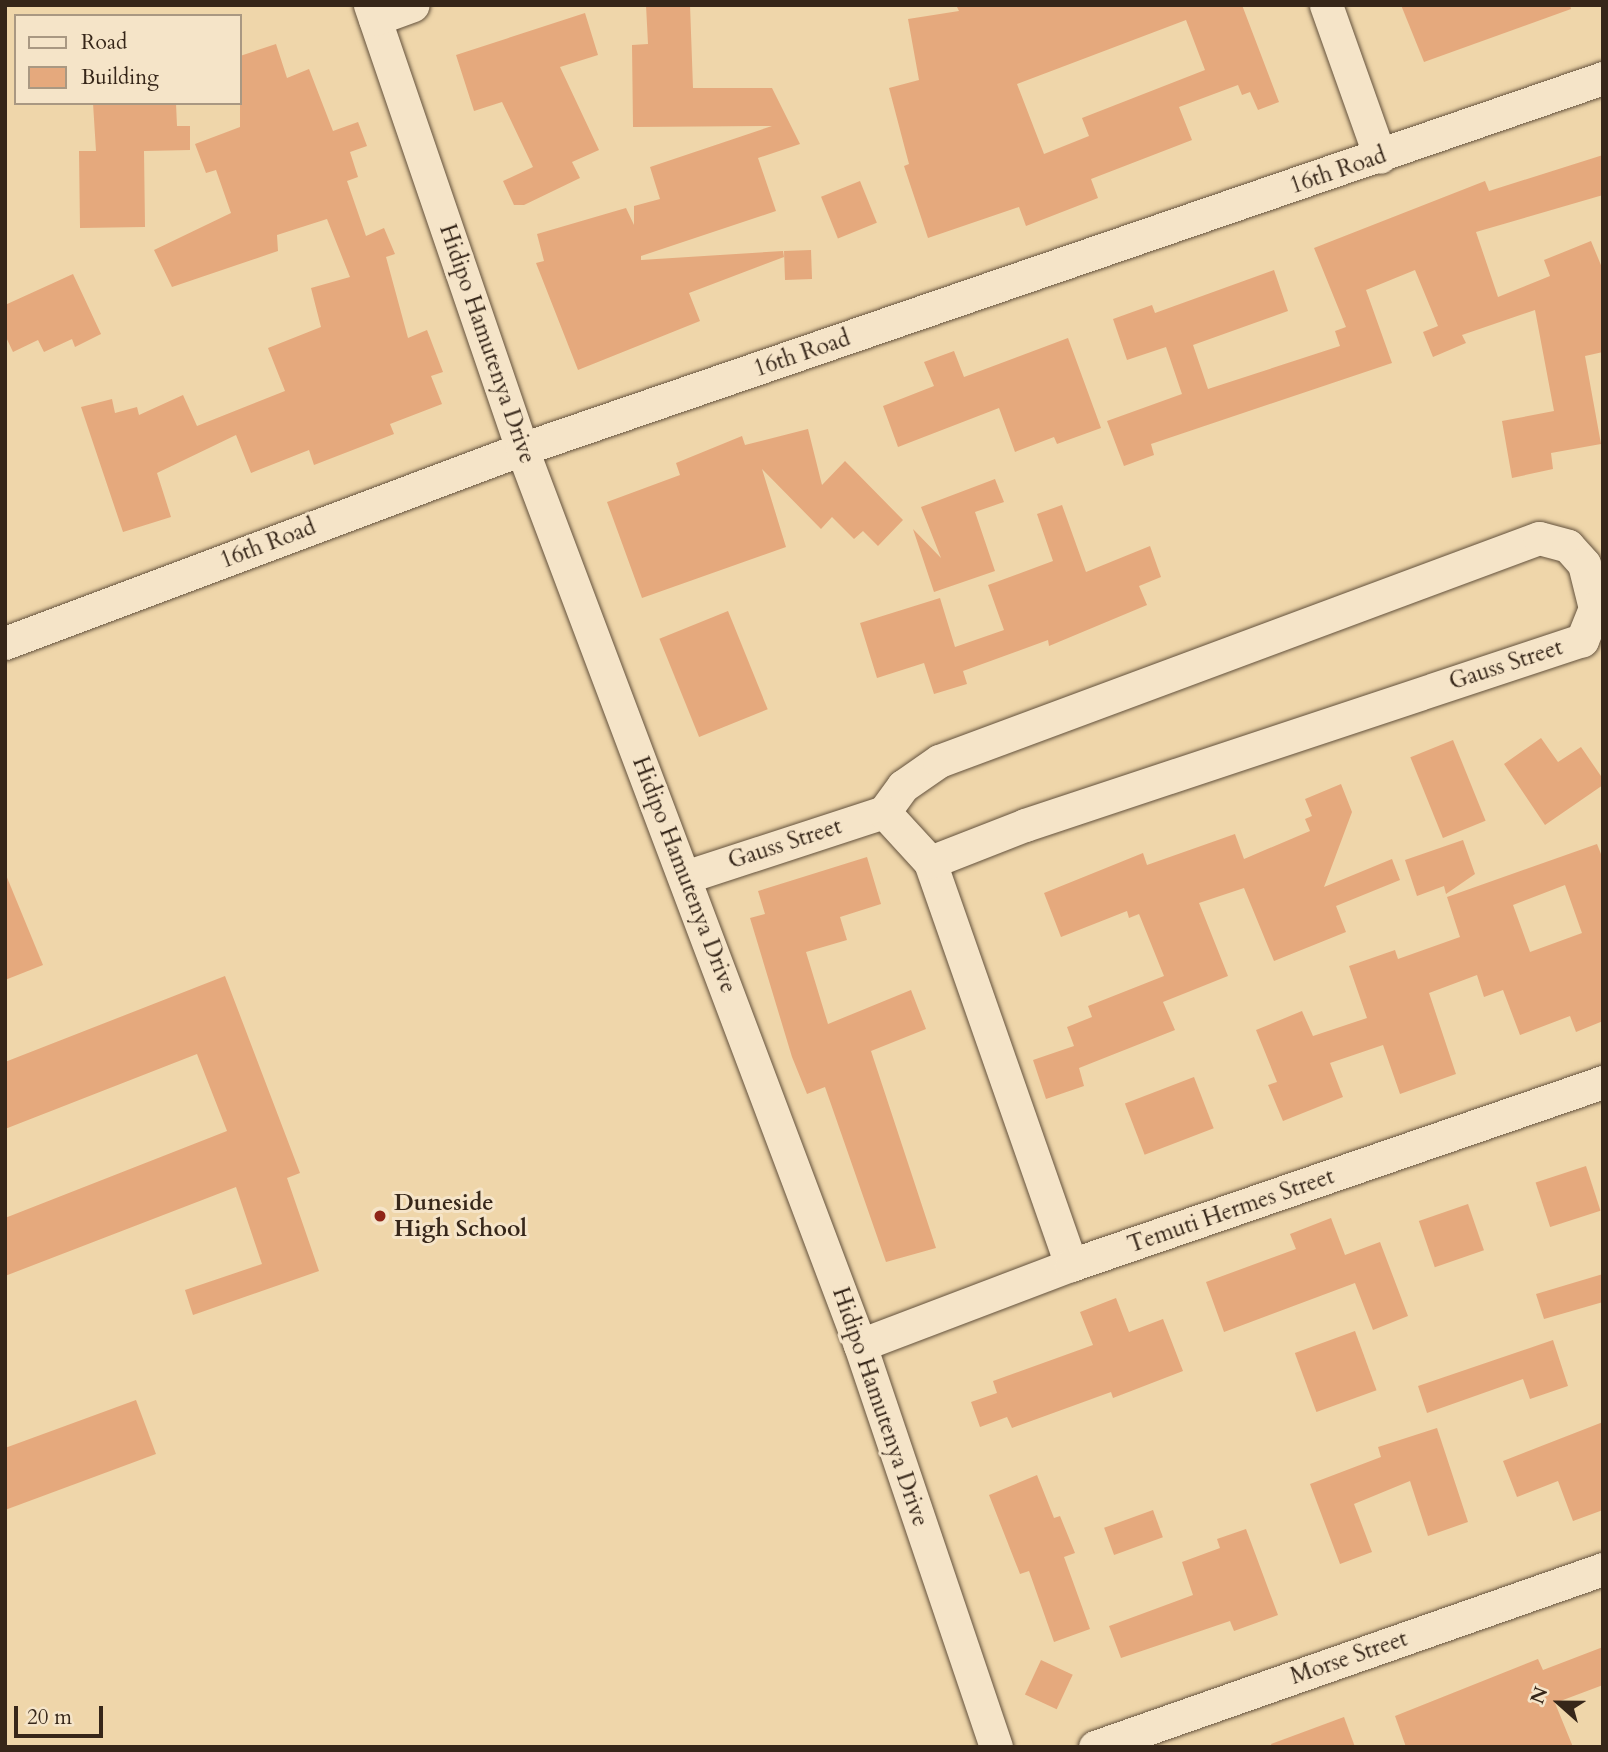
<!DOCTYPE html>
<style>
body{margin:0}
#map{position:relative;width:1608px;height:1752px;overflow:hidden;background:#efd6aa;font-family:Cardo,serif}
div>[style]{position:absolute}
.building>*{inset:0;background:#e5a97d;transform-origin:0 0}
.roads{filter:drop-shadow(0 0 2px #64523d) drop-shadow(0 0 2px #64523d)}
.street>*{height:33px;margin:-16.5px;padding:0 16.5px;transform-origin:16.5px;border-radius:16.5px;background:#f5e4c8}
.dots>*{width:19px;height:19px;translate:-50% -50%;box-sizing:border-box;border:4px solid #f5e4c8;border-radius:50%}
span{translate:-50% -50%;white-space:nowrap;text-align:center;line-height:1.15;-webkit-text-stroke:6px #f5e4c8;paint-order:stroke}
.street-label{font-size:23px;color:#362619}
.poi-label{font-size:23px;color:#362619;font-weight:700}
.left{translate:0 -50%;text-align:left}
.frame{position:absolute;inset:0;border:7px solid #362619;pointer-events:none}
.legend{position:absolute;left:14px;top:14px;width:228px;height:91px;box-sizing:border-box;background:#f5e4c8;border:2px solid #a99882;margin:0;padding:9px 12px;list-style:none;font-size:21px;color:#362619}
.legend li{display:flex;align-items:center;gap:14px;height:35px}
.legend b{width:35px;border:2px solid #a99882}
.north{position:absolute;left:1524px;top:1668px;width:70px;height:70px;-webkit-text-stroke:5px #f5e4c8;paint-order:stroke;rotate:291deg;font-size:19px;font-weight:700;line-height:28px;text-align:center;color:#362619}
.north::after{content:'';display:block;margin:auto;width:24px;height:32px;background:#362619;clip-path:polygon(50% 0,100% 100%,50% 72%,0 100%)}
.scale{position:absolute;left:14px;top:1706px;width:89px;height:32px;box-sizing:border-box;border:4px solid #362619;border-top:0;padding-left:9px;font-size:21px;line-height:24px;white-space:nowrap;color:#362619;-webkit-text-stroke:5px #f5e4c8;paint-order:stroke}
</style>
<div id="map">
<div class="building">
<i style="clip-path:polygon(646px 5px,690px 5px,693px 88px,772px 88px,800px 144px,758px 158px,776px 211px,641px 256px,641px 260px,783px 251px,784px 257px,689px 293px,700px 321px,578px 370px,536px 263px,544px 261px,537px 234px,626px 208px,634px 225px,634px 206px,660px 199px,650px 167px,772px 126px,633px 127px,632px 45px,648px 44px)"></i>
<i style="clip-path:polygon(evenodd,956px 5px,1242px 5px,1279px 102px,1258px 110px,1250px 92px,1242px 95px,1238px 85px,1179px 107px,1192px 140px,1091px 179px,1098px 198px,1026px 226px,1019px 207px,928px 238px,904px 166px,909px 164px,889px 88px,919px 80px,908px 19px,959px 11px,956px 5px,1186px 20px,1205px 70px,1082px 118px,1089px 136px,1044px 154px,1017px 84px,1186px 20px)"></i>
<i style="clip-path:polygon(1401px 5px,1570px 5px,1571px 9px,1424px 62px)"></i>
<i style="clip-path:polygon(585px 13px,598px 55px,560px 67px,599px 150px,572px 162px,580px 178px,524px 205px,514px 205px,503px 181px,533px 167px,502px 102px,474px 111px,456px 55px)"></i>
<i style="clip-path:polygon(276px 44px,287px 78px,309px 69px,333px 131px,358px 122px,367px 146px,350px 152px,358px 177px,347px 181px,366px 236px,384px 228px,395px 254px,386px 257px,408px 338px,427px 330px,443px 372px,431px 376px,442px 404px,390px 424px,394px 434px,314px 465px,309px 450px,251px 473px,236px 435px,157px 473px,171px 517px,123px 532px,81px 407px,112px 399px,115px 413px,137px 407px,139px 415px,183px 395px,197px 426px,285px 391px,268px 348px,321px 327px,311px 288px,350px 277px,327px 219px,277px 235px,278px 251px,172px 287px,154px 250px,231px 213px,216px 170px,206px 173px,195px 144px,240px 127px,240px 56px)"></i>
<i style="clip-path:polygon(93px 103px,176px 103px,177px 126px,190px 126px,190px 150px,144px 151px,145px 227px,80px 228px,79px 151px,96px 151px)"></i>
<i style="clip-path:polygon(1603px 155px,1603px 195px,1476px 232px,1498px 297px,1550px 276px,1544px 260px,1591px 241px,1603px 270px,1603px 352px,1585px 356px,1601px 444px,1551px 453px,1553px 469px,1512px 478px,1502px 421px,1554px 411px,1535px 310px,1462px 335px,1466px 343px,1433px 357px,1423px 332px,1438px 326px,1415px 270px,1366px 290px,1392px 363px,1151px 444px,1154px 455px,1124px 466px,1107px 421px,1182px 394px,1166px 347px,1127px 360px,1113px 319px,1152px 305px,1155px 313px,1274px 270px,1288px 311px,1193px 345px,1208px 389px,1340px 346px,1335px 331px,1346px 327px,1314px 248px,1485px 181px,1489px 191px)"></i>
<i style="left:860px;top:181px;width:45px;height:42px;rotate:68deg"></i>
<i style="left:811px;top:250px;width:29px;height:27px;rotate:88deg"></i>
<i style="clip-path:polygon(73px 274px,101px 334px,75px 347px,72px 339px,44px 352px,38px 340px,13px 352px,5px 335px,5px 305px)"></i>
<i style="clip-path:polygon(1068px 338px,1101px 428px,1057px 444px,1054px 437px,1015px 452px,999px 408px,898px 447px,883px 406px,934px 386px,924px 362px,954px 351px,964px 377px)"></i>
<i style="clip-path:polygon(808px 429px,822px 485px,845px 461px,903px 520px,878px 546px,863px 531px,854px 539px,832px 517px,821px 529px,762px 469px,786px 547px,642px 598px,607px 502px,680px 475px,676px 463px,742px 436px,745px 445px)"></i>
<i style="clip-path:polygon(995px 479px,1004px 502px,975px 512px,995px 571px,934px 592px,913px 529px,941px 558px,921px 507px)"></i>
<i style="clip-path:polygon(1062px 505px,1086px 572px,1150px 546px,1161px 577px,1139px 586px,1147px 605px,1049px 646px,1048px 640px,963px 671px,967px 684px,934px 694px,924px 663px,877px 678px,860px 623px,940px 598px,955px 647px,1004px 630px,988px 585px,1053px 561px,1037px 514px)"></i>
<i style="left:728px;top:611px;width:106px;height:74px;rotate:68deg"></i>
<i style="clip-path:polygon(1541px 738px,1558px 762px,1581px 747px,1603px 779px,1603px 785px,1545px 825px,1504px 764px)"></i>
<i style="left:1453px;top:740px;width:87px;height:46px;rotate:68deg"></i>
<i style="clip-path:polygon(1341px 784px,1352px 812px,1324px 887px,1392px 859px,1400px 880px,1336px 906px,1346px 932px,1274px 961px,1244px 888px,1199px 903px,1228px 976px,1163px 1002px,1175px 1030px,1079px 1068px,1084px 1086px,1046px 1099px,1033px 1060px,1074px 1046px,1067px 1027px,1092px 1017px,1088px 1006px,1164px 976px,1139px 914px,1129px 918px,1127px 911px,1061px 937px,1044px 893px,1143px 853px,1147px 865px,1235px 834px,1244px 859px,1310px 831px,1305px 819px,1312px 816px,1305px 799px)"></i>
<i style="clip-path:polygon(1463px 840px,1475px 874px,1446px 894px,1444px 886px,1417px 896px,1405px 860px)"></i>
<i style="clip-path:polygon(evenodd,1597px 844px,1603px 859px,1603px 1021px,1576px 1032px,1570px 1016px,1520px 1035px,1503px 990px,1484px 997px,1477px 975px,1429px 993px,1456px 1074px,1400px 1094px,1383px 1045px,1330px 1063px,1343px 1097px,1283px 1121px,1268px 1085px,1277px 1082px,1256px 1030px,1302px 1011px,1313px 1036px,1367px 1018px,1349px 966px,1395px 950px,1398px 959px,1460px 937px,1447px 897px,1597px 844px,1565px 885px,1582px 933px,1530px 952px,1513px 905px,1565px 885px)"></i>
<i style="clip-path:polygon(867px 857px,881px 904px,840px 917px,847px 940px,806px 952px,828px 1024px,911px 990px,926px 1029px,871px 1051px,936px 1248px,886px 1262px,825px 1087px,807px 1094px,792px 1057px,750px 918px,765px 914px,758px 891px)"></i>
<i style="clip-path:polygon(6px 875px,43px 965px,5px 980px,5px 876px)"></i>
<i style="clip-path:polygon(225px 976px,300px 1173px,287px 1178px,319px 1271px,193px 1315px,185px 1290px,262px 1264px,236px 1187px,5px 1276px,5px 1218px,227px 1131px,197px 1054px,5px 1129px,5px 1062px)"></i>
<i style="left:1194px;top:1077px;width:55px;height:74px;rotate:69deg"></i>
<i style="left:1586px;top:1166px;width:47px;height:53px;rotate:72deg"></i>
<i style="left:1468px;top:1204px;width:49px;height:52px;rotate:71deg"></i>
<i style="clip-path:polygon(1331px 1218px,1345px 1255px,1380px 1242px,1408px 1316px,1373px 1330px,1355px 1283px,1224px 1332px,1206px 1282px,1296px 1249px,1290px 1234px)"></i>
<i style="clip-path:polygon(1603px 1274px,1603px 1302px,1544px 1319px,1536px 1294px)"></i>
<i style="clip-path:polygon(1116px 1298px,1129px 1332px,1163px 1319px,1183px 1371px,1113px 1398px,1111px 1392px,1012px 1428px,1007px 1417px,980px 1427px,971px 1402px,997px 1393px,993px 1381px,1093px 1345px,1080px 1312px)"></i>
<i style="left:1355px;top:1331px;width:63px;height:64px;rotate:70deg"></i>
<i style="clip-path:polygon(1553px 1340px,1568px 1386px,1530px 1399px,1523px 1379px,1427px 1413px,1418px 1386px)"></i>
<i style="clip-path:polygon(136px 1400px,156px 1454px,5px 1510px,5px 1448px)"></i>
<i style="clip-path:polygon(1603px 1422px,1603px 1510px,1573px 1521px,1558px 1481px,1517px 1497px,1503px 1461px)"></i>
<i style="clip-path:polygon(1437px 1428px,1468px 1522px,1428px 1536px,1410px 1481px,1354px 1504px,1372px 1552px,1340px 1564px,1310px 1484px,1381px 1457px,1378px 1447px)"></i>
<i style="clip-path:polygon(1037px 1475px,1054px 1518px,1060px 1516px,1075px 1553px,1064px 1557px,1090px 1629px,1054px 1642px,1029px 1571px,1020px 1574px,989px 1495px)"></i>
<i style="left:1153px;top:1510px;width:29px;height:52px;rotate:70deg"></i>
<i style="clip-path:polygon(1246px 1529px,1278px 1615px,1234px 1631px,1230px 1621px,1121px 1658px,1109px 1626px,1193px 1595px,1182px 1562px,1220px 1548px,1217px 1539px)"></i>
<i style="clip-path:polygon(1603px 1647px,1603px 1685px,1555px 1703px,1573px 1747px,1406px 1747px,1395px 1716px,1538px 1659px,1543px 1670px)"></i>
<i style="left:1041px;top:1660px;width:35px;height:38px;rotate:25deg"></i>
<i style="clip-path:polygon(1344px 1717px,1355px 1747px,1272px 1747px,1271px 1744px)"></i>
</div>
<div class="roads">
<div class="street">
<i style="left:370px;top:5px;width:469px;rotate:71.1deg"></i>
<i style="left:522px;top:449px;width:958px;rotate:69.33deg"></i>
<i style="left:860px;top:1345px;width:424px;rotate:71.3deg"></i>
<i style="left:1326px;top:5px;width:161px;rotate:70.4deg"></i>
<i style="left:375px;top:19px;width:40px;rotate:-20.2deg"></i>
<i style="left:5px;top:643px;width:552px;rotate:-20.57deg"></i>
<i style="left:522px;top:449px;width:1143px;rotate:-18.94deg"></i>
<i style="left:930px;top:862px;width:427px;rotate:70.7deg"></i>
<i style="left:685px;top:877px;width:209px;rotate:-18.1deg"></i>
<i style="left:884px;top:812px;width:32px;rotate:-54deg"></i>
<i style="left:903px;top:786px;width:44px;rotate:-34.8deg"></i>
<i style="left:939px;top:761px;width:640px;rotate:-20.39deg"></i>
<i style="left:1539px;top:538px;width:30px;rotate:15deg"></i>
<i style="left:1568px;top:546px;width:24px;rotate:48deg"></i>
<i style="left:1584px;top:564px;width:45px;rotate:76deg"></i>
<i style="left:1595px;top:608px;width:35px;rotate:112deg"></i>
<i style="left:1582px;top:640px;width:587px;rotate:161.63deg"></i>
<i style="left:1025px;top:825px;width:102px;rotate:158.7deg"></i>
<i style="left:930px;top:862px;width:68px;rotate:-132.6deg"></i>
<i style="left:860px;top:1345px;width:226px;rotate:-20.8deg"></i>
<i style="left:1071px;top:1265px;width:563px;rotate:-18.98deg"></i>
<i style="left:1095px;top:1747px;width:538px;rotate:-19.31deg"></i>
</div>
</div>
<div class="dots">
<i style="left:380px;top:1216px;background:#8f2418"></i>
</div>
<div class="street-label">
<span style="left:1338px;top:171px;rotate:-19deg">16th Road</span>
<span style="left:487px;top:344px;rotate:71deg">Hidipo Hamutenya Drive</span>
<span style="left:802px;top:354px;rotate:-19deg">16th Road</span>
<span style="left:268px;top:544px;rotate:-21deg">16th Road</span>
<span style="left:1506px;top:665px;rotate:-18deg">Gauss Street</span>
<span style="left:785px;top:844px;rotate:-18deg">Gauss Street</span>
<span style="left:684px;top:875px;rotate:69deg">Hidipo Hamutenya Drive</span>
<span style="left:1231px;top:1211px;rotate:-19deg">Temuti Hermes Street</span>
<span style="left:880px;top:1407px;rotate:71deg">Hidipo Hamutenya Drive</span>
<span style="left:1349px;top:1658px;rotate:-19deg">Morse Street</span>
</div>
<div class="poi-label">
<span class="left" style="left:394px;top:1216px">Duneside<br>High School</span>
</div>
<div class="frame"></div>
<ul class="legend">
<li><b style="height:9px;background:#f5e4c8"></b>Road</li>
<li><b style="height:19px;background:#e5a97d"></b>Building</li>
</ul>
<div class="north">N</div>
<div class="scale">20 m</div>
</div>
